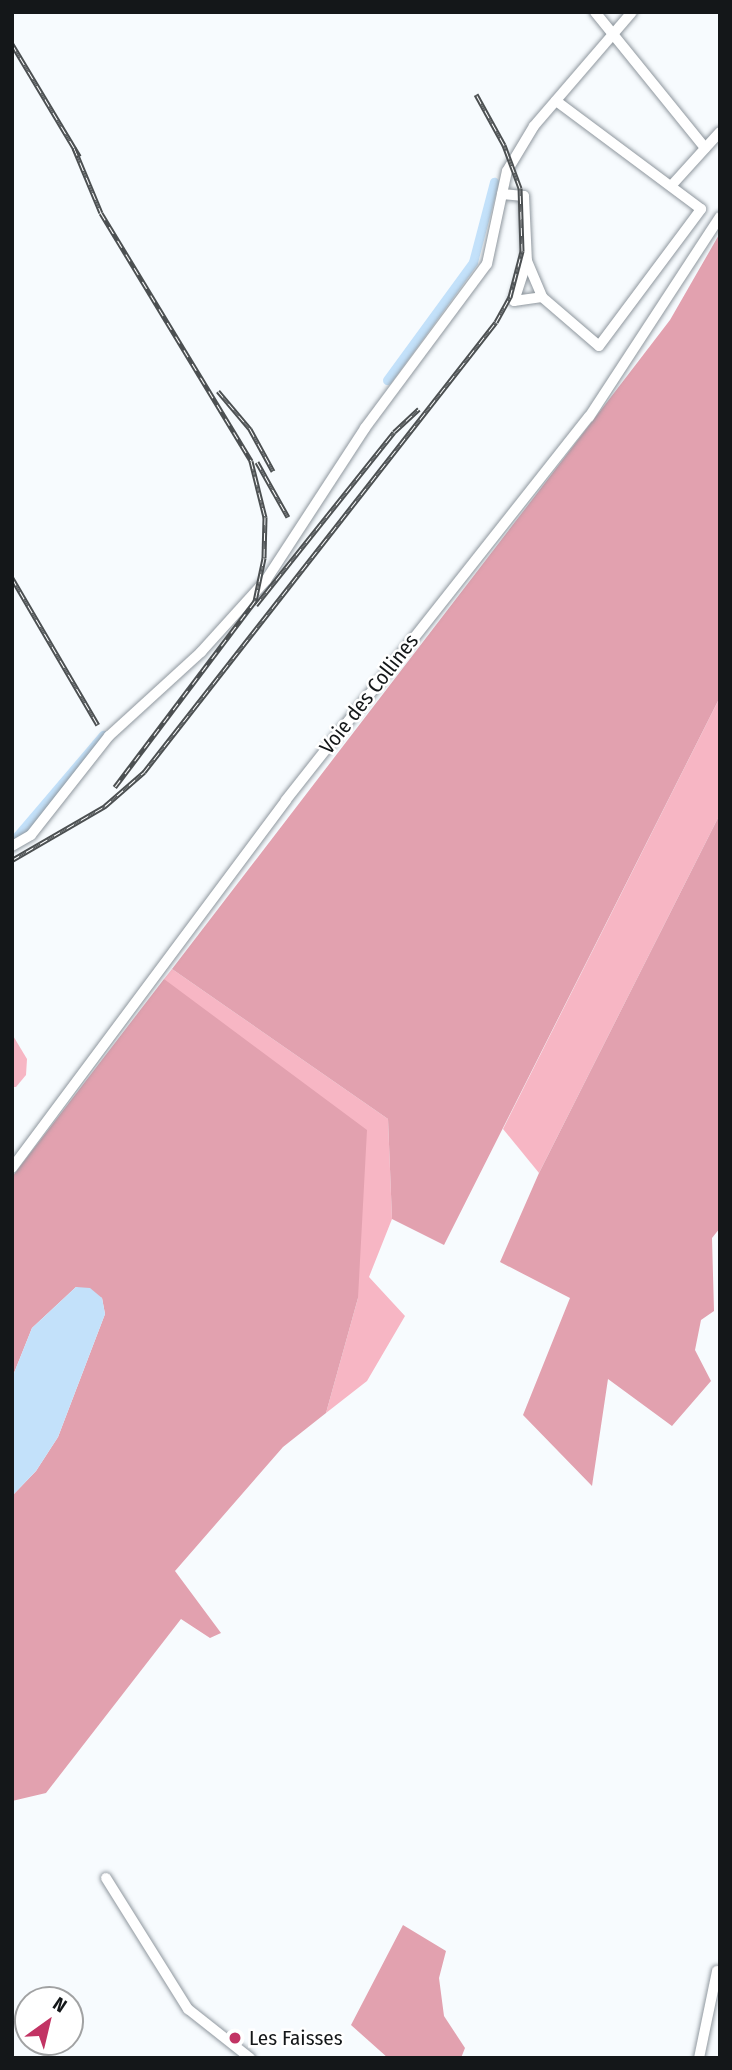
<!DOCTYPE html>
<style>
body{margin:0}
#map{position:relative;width:732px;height:2070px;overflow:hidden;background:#f7fbfe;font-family:"Fira Sans Condensed",sans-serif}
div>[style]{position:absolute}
.green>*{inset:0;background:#f7b6c4}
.forest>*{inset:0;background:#e2a1af}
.water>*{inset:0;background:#c3e1fa}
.canal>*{height:9px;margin:-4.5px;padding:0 4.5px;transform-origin:4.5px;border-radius:4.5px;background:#c3e1fa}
.roads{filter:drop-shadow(0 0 2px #8f979e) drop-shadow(0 0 2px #8f979e)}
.minor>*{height:10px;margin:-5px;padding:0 5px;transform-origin:5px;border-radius:5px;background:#fff}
.rail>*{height:5px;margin-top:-2.5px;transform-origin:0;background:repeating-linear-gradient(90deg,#fff 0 8px,#4c5052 0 16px);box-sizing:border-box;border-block:2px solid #4c5052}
.dots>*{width:19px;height:19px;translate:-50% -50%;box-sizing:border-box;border:4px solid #fff;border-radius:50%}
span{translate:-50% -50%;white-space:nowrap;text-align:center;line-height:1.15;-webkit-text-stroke:5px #fff;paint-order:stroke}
.street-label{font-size:21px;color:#141719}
.poi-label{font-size:21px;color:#141719}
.left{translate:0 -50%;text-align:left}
.frame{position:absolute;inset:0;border:14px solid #141719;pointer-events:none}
.north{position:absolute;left:14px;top:1986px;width:70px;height:70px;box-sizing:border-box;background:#fff;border:2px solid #a1a2a3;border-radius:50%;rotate:34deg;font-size:19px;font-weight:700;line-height:28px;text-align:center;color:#141719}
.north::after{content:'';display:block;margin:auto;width:24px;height:32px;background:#c23464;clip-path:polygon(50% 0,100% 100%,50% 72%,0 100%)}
</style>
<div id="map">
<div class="green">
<i style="clip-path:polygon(720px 697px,720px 814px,539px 1173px,503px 1129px)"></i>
<i style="clip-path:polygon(172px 969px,388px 1119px,392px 1219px,369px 1277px,405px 1316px,367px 1381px,326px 1413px,358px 1298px,164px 979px)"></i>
<i style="clip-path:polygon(12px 1034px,27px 1059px,26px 1075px,16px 1087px,12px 1087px)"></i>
</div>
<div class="forest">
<i style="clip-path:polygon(720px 233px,720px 697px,444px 1245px,392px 1219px,388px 1119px,172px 969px,670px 320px)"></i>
<i style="clip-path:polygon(720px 814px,720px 1228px,712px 1238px,714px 1311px,701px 1320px,695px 1350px,711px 1381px,672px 1426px,608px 1379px,592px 1486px,523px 1415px,570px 1298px,500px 1262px,539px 1173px)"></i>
<i style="clip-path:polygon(164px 979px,367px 1130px,358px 1298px,326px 1413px,283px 1447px,175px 1571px,221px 1633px,210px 1638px,181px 1619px,46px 1793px,12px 1801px,12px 1496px,36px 1471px,58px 1437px,105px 1314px,102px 1298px,76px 1287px,32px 1328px,12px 1378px,12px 1177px)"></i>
<i style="clip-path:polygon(403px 1925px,446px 1951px,439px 1978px,444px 2016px,465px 2048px,461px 2058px,388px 2058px,351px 2025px)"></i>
</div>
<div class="water">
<i style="clip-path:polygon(76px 1287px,90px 1288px,102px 1298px,105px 1314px,58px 1437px,36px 1471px,12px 1496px,12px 1378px,32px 1328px)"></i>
</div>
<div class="canal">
<i style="left:387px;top:380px;width:146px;rotate:-53.9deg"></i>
<i style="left:473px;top:262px;width:83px;rotate:-75.3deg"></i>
<i style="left:17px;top:836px;width:133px;rotate:-49.6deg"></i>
</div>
<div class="roads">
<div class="minor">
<i style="left:595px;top:12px;width:175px;rotate:51deg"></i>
<i style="left:671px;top:186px;width:73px;rotate:-47.8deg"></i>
<i style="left:502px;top:194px;width:22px;rotate:5deg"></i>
<i style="left:524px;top:196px;width:65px;rotate:87.4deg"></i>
<i style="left:527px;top:261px;width:39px;rotate:67deg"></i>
<i style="left:527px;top:261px;width:42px;rotate:108deg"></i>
<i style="left:514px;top:301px;width:28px;rotate:-8deg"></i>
<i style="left:542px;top:297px;width:75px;rotate:40.7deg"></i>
<i style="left:599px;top:346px;width:171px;rotate:-53.3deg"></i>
<i style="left:701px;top:209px;width:181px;rotate:-143.3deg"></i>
<i style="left:12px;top:846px;width:22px;rotate:-30deg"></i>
<i style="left:31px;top:835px;width:126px;rotate:-51.8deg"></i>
<i style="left:109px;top:736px;width:125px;rotate:-42.4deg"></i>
<i style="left:201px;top:652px;width:97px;rotate:-47.9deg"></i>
<i style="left:266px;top:580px;width:181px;rotate:-56.9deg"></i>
<i style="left:365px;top:428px;width:204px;rotate:-53.4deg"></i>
<i style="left:487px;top:264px;width:95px;rotate:-77.9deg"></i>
<i style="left:507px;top:171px;width:52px;rotate:-59deg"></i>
<i style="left:534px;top:126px;width:150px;rotate:-49.3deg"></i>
<i style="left:12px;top:1168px;width:459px;rotate:-53.3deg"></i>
<i style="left:286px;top:800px;width:488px;rotate:-51.7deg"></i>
<i style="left:589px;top:417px;width:239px;rotate:-56.8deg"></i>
<i style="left:106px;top:1878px;width:155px;rotate:58deg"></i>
<i style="left:188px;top:2009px;width:79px;rotate:38.3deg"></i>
<i style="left:699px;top:2058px;width:89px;rotate:-78.3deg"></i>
</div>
</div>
<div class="rail">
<i style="left:12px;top:44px;width:131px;rotate:59.1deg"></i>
<i style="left:74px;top:148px;width:70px;rotate:67.4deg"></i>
<i style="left:101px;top:213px;width:290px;rotate:58.8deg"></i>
<i style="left:251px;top:461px;width:58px;rotate:76deg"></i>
<i style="left:265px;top:517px;width:41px;rotate:91.4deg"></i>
<i style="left:264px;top:558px;width:44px;rotate:101.8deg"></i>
<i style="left:255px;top:601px;width:233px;rotate:127deg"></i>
<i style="left:218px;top:391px;width:50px;rotate:49.9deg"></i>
<i style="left:250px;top:429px;width:48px;rotate:61.3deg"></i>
<i style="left:257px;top:462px;width:63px;rotate:60.6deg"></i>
<i style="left:12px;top:578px;width:170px;rotate:59.7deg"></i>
<i style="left:256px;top:605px;width:221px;rotate:-51.4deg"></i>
<i style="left:394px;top:432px;width:34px;rotate:-43deg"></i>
<i style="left:12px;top:860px;width:108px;rotate:-30.1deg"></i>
<i style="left:105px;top:806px;width:52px;rotate:-41.1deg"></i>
<i style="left:144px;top:772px;width:571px;rotate:-51.97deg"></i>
<i style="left:496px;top:322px;width:29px;rotate:-61deg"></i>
<i style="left:510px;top:297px;width:48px;rotate:-75.4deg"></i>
<i style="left:522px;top:251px;width:63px;rotate:-91.8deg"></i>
<i style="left:520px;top:188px;width:46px;rotate:-110.4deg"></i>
<i style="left:504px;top:145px;width:58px;rotate:-118.8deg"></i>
</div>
<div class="dots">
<i style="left:235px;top:2038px;background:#c23464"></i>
</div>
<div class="street-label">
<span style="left:369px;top:694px;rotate:-52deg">Voie des Collines</span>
</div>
<div class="poi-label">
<span class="left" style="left:249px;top:2038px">Les Faisses</span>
</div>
<div class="frame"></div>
<div class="north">N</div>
</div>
